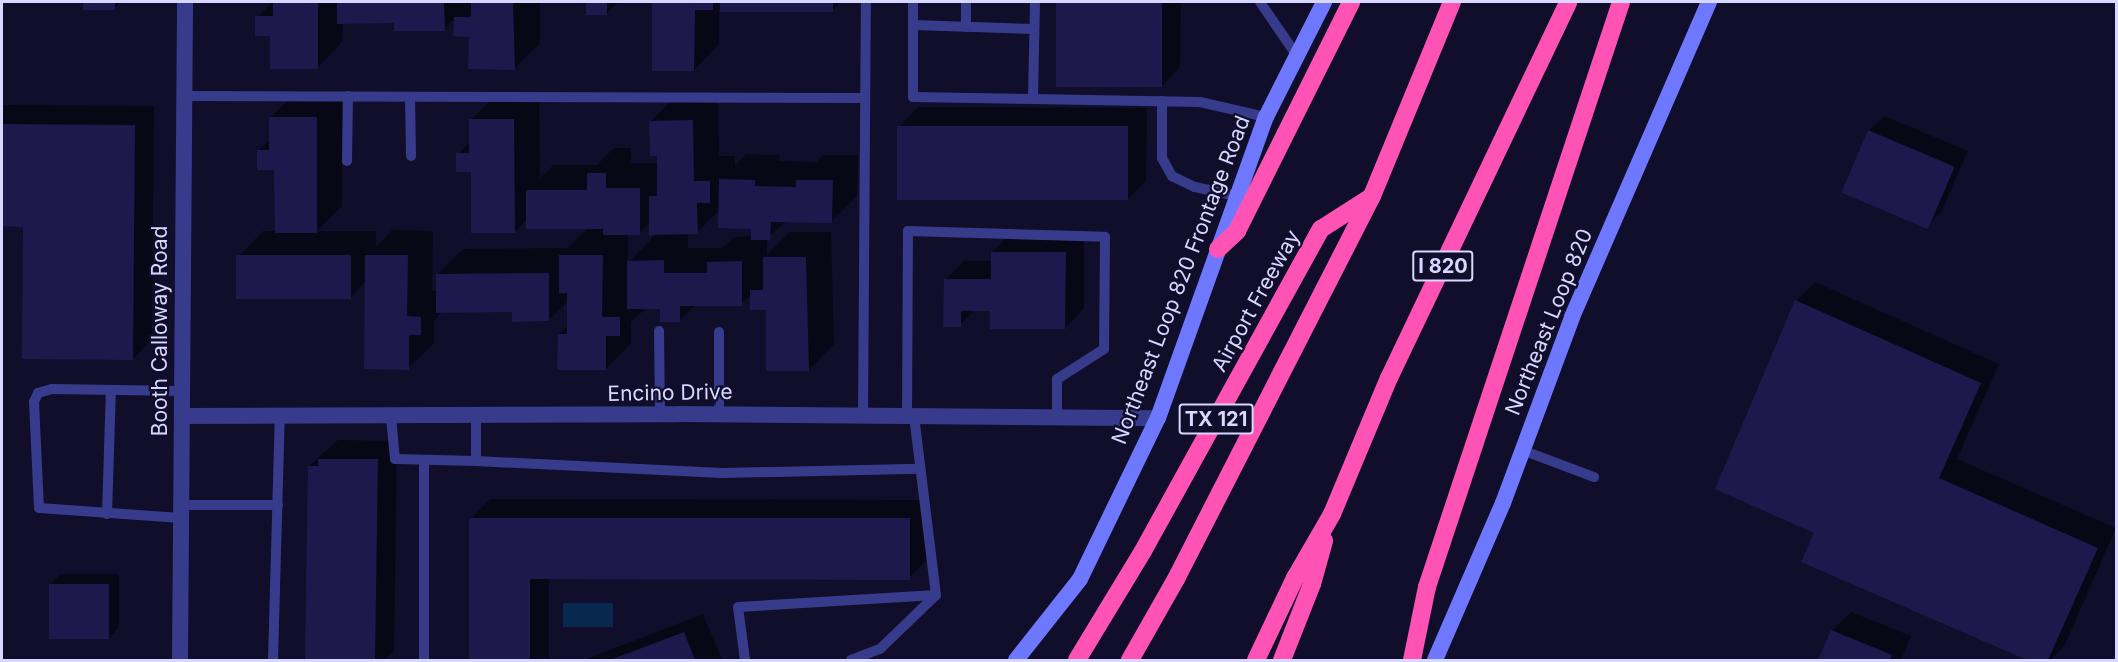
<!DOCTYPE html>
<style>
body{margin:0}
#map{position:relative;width:2118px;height:662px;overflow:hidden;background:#100e2a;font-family:Inter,sans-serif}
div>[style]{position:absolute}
.water>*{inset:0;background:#08294f;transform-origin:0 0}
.shadow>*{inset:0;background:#0007}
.building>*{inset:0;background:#1e194c;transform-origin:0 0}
.service>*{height:10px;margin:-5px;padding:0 5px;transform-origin:5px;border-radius:5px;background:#363b8c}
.minor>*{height:16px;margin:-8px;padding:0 8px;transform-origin:8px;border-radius:8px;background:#363b8c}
.tertiary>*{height:16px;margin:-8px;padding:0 8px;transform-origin:8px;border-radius:8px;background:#363b8c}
.secondary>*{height:16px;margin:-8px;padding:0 8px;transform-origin:8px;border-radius:8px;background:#6e78ff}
.motorway>*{height:18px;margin:-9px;padding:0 9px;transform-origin:9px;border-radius:9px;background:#ff52b5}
span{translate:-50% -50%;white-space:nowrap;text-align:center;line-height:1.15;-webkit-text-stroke:4.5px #100e2a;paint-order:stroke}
.shield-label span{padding:2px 4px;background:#100e2a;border:2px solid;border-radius:4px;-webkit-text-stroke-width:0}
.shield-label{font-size:20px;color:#d8d7ff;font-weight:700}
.street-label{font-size:21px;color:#d8d7ff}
.frame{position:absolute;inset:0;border:3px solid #d8d7ff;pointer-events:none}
</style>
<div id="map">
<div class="water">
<i style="left:563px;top:603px;width:50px;height:24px"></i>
</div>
<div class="shadow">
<i style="clip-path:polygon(85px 2px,121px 2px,114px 9px,85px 9px)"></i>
<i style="clip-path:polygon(272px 2px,540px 2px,540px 43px,515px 68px,470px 35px,455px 18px,444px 30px,396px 22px,343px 22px,342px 42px,317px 68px,272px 35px,257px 17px)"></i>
<i style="clip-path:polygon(587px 2px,639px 2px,618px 2px,606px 14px,587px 14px)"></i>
<i style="clip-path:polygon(654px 2px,841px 2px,832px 11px,719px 10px,719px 44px,694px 70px,654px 69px)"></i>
<i style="clip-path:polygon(1057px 2px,1181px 2px,1180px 67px,1161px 87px,1056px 85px)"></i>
<i style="clip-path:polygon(evenodd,296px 92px,342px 92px,342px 206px,317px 231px,376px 231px,376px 247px,392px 230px,433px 231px,432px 291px,437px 291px,437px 275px,463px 249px,568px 248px,589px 227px,527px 219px,515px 232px,458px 154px,471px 141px,471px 120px,496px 94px,539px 94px,540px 178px,553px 165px,597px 165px,614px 148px,631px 148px,631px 163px,659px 163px,651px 121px,676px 96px,718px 95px,719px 156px,735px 156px,735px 166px,746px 154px,780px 155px,779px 161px,816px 162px,823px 155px,858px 155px,857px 196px,832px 221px,787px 221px,767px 238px,767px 255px,790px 232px,831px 232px,834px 344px,809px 370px,768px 308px,751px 295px,741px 304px,696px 304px,679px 321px,662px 307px,645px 309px,631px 322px,631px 343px,606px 369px,559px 334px,569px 325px,569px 300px,549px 320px,513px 311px,443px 311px,434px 321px,434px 343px,408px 368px,366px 281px,351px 297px,238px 257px,263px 231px,276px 231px,276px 169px,258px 151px,271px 139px,270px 118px,296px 92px,720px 209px,753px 227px,753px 236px,734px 237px,722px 248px,688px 248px,688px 233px,697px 233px,720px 209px,296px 92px,651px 221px,657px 233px,628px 263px,628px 233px,639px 233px,651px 221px)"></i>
<i style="clip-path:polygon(2px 105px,154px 106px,152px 339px,133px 359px,25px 225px,2px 225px)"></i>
<i style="clip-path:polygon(918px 107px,1147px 108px,1146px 181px,1127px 200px,899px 127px)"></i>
<i style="clip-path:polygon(1884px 116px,1968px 151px,1941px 212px,1926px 227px,1869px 131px)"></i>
<i style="clip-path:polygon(1011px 233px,1084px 233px,1084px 308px,1065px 328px,991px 309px,976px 309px,960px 325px,945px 280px,964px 261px,992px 261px,992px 253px)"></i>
<i style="clip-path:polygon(1815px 282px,1999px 364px,1957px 459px,2116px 528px,2064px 647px,2050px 660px,2031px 660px,1803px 561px,1816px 532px,1796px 301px)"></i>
<i style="clip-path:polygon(338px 440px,397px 441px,394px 651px,384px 660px,302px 660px,307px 656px,309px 466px)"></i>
<i style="clip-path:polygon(490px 499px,928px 500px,928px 559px,909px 578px,549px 578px,549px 660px,470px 660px,471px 518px)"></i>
<i style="clip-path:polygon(60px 574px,119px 574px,119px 627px,109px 638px,50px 585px)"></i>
<i style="clip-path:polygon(1851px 612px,1911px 636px,1901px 660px,1820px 660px,1832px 631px)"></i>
<i style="clip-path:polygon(703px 614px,722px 660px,583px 660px,584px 660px)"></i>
</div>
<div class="building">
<i style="left:83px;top:2px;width:32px;height:8px"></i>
<i style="clip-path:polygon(273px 2px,318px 2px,318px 69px,270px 69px,270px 36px,255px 36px,255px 16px,273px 16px)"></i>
<i style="clip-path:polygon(337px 2px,444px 2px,445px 31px,394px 31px,394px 23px,337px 24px)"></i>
<i style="clip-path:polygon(471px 2px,513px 2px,515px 70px,468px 69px,469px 37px,453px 36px,454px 17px,471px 17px)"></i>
<i style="left:586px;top:2px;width:21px;height:13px"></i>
<i style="clip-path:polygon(652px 2px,713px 2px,713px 10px,695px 10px,694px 71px,652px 71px)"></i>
<i style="left:720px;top:2px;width:113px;height:10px"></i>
<i style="left:1056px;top:2px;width:106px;height:85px"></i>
<i style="clip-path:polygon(269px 117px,317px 117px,317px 233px,275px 233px,274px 170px,257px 170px,257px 150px,269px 150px)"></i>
<i style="clip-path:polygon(469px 119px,514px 119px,515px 233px,471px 233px,471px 172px,456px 172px,456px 153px,469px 153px)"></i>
<i style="clip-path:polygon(693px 120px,694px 181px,710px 181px,710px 203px,697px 203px,698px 234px,649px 235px,649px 196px,657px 196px,657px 156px,650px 156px,649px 121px)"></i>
<i style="clip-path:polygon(2px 124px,135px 125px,133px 360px,22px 359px,23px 227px,2px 226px)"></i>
<i style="left:897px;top:126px;width:231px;height:74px"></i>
<i style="left:1868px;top:130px;width:94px;height:68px;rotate:23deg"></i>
<i style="clip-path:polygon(587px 173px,606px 173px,606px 188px,640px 188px,640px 235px,603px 235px,603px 229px,526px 229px,526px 190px,587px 190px)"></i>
<i style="clip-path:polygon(719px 179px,755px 180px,755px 186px,796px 187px,796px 180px,833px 180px,832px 223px,771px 222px,770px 240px,751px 240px,751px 229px,718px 228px)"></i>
<i style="clip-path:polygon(991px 252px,1066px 252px,1065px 329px,990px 329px,990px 311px,961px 311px,961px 327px,943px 327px,944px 279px,991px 279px)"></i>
<i style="left:351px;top:255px;width:44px;height:115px;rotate:90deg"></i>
<i style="clip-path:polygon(365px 255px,408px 255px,407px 316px,421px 317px,421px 335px,409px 335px,409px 370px,364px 369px)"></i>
<i style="clip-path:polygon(559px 255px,603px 255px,602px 317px,620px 317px,620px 336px,606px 336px,606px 370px,557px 370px,558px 334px,567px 334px,567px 293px,559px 293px)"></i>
<i style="clip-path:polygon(763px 257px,806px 257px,809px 371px,766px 371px,766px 310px,750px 310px,750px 290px,763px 290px)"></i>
<i style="clip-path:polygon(664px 260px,664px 273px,707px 273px,707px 262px,742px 261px,742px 306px,680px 306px,680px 322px,660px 322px,660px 309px,627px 309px,627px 261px)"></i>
<i style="clip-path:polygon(549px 273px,549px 321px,512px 322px,512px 312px,436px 313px,436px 274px)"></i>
<i style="clip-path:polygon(1795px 300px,1981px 383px,1939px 478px,2098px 548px,2048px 660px,2027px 660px,1801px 562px,1814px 533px,1715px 489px)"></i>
<i style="clip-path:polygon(318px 459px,378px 459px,375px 660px,305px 660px,308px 466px,318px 466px)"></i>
<i style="clip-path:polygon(469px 518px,910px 518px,910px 580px,530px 579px,530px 660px,469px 660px)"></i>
<i style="left:49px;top:584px;width:60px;height:55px"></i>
<i style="clip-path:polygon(1831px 630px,1892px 655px,1890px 660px,1818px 660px)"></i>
<i style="clip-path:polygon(684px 632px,695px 660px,610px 660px)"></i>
</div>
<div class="service">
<i style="left:913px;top:2px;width:95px;rotate:90deg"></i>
<i style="left:913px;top:97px;width:120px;rotate:1deg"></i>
<i style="left:1035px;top:2px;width:97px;rotate:91.2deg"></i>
<i style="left:1033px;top:99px;width:167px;rotate:1deg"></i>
<i style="left:1200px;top:102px;width:68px;rotate:12.8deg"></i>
<i style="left:1260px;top:2px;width:62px;rotate:55.5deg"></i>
<i style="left:913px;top:25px;width:121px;rotate:1.9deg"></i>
<i style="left:966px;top:27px;width:25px;rotate:-90deg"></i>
<i style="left:184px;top:96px;width:681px;rotate:0.17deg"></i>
<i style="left:410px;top:97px;width:59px;rotate:89deg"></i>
<i style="left:1162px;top:101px;width:57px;rotate:90deg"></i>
<i style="left:1162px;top:158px;width:21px;rotate:61deg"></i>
<i style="left:1172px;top:176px;width:25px;rotate:26deg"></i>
<i style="left:1195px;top:187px;width:43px;rotate:12.1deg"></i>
<i style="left:347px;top:161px;width:65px;rotate:-89.1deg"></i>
<i style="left:659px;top:331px;width:84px;rotate:89.3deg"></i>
<i style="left:719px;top:415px;width:83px;rotate:-90deg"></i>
<i style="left:863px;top:416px;width:414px;rotate:-89.6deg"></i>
<i style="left:391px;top:417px;width:42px;rotate:84.6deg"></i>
<i style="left:395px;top:459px;width:81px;rotate:1.4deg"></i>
<i style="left:476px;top:461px;width:44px;rotate:-90deg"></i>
<i style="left:907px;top:417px;width:186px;rotate:-89.7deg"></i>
<i style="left:908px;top:231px;width:197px;rotate:1.7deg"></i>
<i style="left:1105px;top:237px;width:112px;rotate:90.5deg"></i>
<i style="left:1104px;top:349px;width:56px;rotate:147.4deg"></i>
<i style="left:1057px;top:379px;width:39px;rotate:90deg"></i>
<i style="left:1522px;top:450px;width:77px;rotate:20.6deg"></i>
<i style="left:476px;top:461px;width:246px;rotate:2.8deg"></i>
<i style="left:722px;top:473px;width:198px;rotate:-1.2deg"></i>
<i style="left:181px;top:505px;width:97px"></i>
<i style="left:107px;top:514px;width:124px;rotate:-88.2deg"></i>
<i style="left:181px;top:518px;width:142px;rotate:-176deg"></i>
<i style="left:39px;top:508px;width:106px;rotate:-92.7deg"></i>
<i style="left:34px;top:402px;width:10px;rotate:-66deg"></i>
<i style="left:38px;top:393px;width:15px;rotate:-16deg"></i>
<i style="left:52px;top:389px;width:130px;rotate:0.9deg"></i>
<i style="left:273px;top:660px;width:244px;rotate:-88.4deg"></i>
<i style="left:424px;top:660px;width:200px;rotate:-90deg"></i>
<i style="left:745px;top:660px;width:53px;rotate:-97.5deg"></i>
<i style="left:738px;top:607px;width:198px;rotate:-3.5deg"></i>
<i style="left:851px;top:660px;width:31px;rotate:-21deg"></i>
<i style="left:880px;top:649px;width:78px;rotate:-44deg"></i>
<i style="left:936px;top:595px;width:179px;rotate:-97deg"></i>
</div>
<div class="minor">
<i style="left:182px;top:416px;width:496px;rotate:-0.2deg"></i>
<i style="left:678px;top:414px;width:480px;rotate:0.5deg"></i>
</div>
<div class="tertiary">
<i style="left:180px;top:660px;width:658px;rotate:-89.56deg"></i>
</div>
<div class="secondary">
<i style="left:1016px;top:660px;width:103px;rotate:-51.7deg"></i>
<i style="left:1080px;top:579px;width:179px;rotate:-64.2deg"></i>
<i style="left:1158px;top:418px;width:320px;rotate:-70.3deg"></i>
<i style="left:1266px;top:117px;width:129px;rotate:-63.2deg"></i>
<i style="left:1435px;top:660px;width:171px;rotate:-66.6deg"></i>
<i style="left:1503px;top:503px;width:198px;rotate:-69.6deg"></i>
<i style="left:1572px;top:317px;width:344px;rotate:-66.5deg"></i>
</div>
<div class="motorway">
<i style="left:1218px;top:249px;width:26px;rotate:-43deg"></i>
<i style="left:1237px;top:231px;width:256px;rotate:-63.5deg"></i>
<i style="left:1077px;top:660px;width:127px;rotate:-58.8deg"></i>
<i style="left:1143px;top:551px;width:368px;rotate:-61.1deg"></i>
<i style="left:1321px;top:229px;width:59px;rotate:-32.6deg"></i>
<i style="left:1130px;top:660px;width:93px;rotate:-60.4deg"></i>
<i style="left:1176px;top:579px;width:430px;rotate:-62.9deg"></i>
<i style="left:1372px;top:196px;width:210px;rotate:-67.6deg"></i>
<i style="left:1256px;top:660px;width:91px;rotate:-64.6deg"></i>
<i style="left:1295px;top:578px;width:74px;rotate:-60deg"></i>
<i style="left:1332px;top:514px;width:147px;rotate:-67.3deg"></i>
<i style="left:1389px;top:378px;width:416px;rotate:-64.5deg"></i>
<i style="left:1282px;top:660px;width:82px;rotate:-68.5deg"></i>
<i style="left:1312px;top:584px;width:45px;rotate:-74.4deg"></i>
<i style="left:1412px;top:660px;width:75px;rotate:-78.4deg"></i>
<i style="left:1427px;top:587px;width:616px;rotate:-71.65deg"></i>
</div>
<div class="shield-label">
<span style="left:1443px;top:266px">I 820</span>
<span style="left:1216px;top:419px">TX 121</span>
</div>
<div class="street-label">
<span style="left:1181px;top:280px;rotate:-69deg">Northeast Loop 820 Frontage Road</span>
<span style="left:1256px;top:301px;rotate:-61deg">Airport Freeway</span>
<span style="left:1549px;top:322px;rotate:-68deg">Northeast Loop 820</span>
<span style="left:160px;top:331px;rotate:-90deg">Booth Calloway Road</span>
<span style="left:670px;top:393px;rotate:-1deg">Encino Drive</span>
</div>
<div class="frame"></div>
</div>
